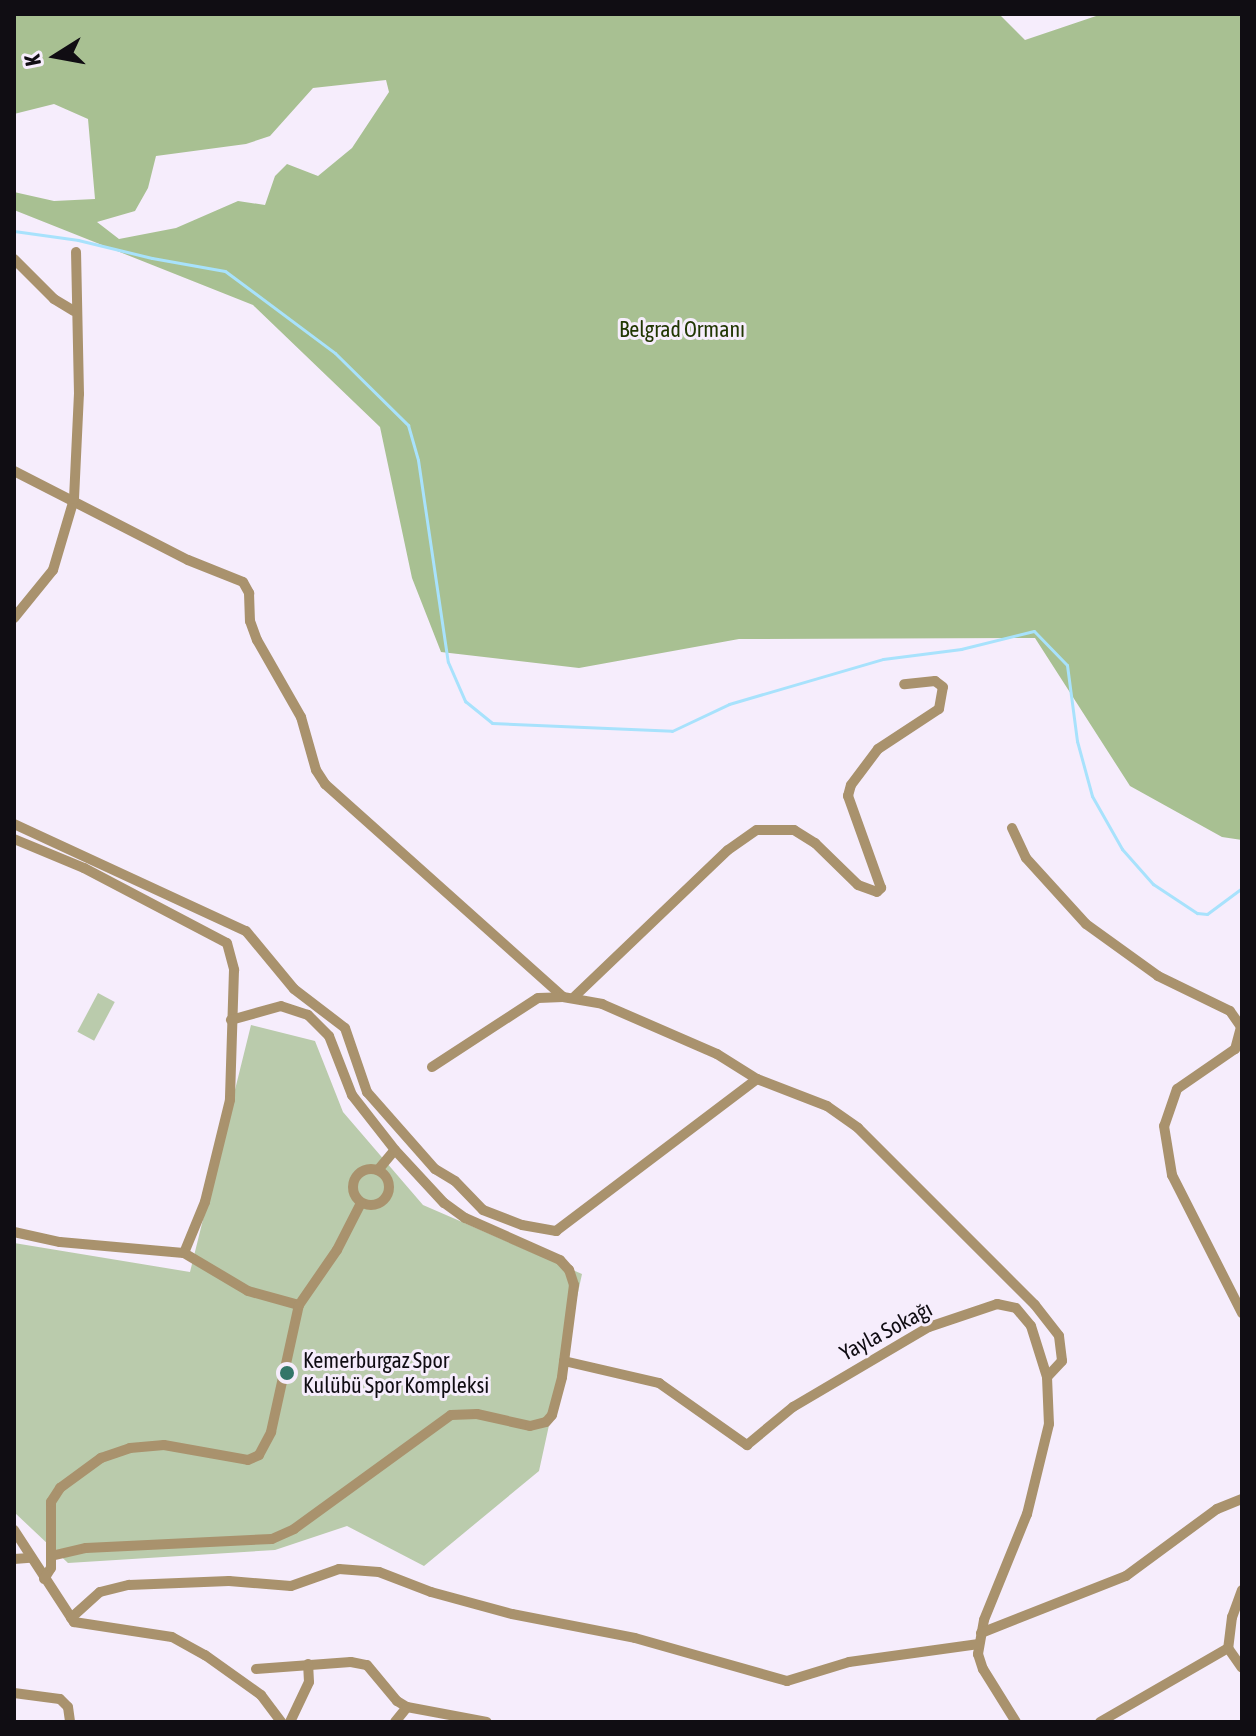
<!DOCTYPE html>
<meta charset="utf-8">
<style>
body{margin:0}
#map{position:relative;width:1256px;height:1736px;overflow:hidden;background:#f6edfc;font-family:"Asap Condensed",sans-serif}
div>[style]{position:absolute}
.green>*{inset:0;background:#bacbac;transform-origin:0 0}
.forest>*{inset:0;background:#a8c092}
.stream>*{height:3px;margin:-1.5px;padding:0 1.5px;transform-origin:1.5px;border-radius:1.5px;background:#a8e2fc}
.minor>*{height:10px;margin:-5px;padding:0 5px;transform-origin:5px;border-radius:5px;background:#a9926d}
.minor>.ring{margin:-5px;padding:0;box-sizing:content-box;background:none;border:10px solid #a9926d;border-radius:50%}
.dots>*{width:22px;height:22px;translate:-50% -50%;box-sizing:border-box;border:4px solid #f6edfc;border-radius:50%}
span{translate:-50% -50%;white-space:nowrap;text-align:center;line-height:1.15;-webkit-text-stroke:6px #f6edfc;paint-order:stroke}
.park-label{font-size:22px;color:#213703}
.street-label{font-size:22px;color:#100d13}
.poi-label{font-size:22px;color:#100d13}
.left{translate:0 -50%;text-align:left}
.frame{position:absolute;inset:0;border:16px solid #100d13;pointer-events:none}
.north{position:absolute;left:16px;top:16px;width:80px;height:80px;-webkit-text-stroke:6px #f6edfc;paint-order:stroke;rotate:259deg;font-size:22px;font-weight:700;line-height:32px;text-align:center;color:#100d13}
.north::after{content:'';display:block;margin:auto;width:28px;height:36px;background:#100d13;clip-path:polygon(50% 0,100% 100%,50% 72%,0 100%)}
</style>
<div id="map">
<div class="green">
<i style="left:98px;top:993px;width:19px;height:44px;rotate:28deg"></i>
<i style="clip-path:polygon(251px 1025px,315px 1041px,343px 1112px,423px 1205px,582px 1274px,539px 1471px,424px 1566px,347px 1526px,275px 1550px,68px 1563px,14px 1512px,14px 1243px,190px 1272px)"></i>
</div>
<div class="forest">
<i style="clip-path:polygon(evenodd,14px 14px,999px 14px,1025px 40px,1102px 14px,1242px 14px,1242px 840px,1222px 837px,1130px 786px,1035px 638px,739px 639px,579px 668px,441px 652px,412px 578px,380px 427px,253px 305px,14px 210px,14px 192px,54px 201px,95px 199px,88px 119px,54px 104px,14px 114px,14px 14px,386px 80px,389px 92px,352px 148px,318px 176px,287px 164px,275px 176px,265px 205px,238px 201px,176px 228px,119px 239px,97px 222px,135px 211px,148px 188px,156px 156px,246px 144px,270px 136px,313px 88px,386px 80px)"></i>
</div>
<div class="stream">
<i style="left:14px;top:231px;width:65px;rotate:8deg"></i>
<i style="left:78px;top:240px;width:76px;rotate:13.7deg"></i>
<i style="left:152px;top:258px;width:74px;rotate:10.1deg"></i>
<i style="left:225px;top:271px;width:137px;rotate:36.7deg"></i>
<i style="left:335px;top:353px;width:103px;rotate:44.6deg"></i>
<i style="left:408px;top:425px;width:36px;rotate:74deg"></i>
<i style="left:418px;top:460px;width:204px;rotate:81.6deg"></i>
<i style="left:448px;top:662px;width:43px;rotate:66.4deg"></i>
<i style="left:465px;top:701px;width:35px;rotate:39deg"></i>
<i style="left:492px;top:723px;width:180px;rotate:2.5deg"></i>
<i style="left:672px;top:731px;width:63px;rotate:-25.3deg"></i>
<i style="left:729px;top:704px;width:160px;rotate:-16.3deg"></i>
<i style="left:883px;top:659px;width:79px;rotate:-7.3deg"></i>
<i style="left:961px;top:649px;width:75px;rotate:-13.9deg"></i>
<i style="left:1034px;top:631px;width:47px;rotate:45.9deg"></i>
<i style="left:1067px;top:665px;width:77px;rotate:82.5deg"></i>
<i style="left:1077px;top:741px;width:57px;rotate:74.7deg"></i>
<i style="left:1092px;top:796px;width:61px;rotate:60.5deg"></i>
<i style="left:1122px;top:849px;width:47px;rotate:48.5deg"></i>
<i style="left:1153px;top:884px;width:53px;rotate:33.4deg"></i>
<i style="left:1197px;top:913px;width:10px;rotate:6deg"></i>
<i style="left:1207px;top:914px;width:44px;rotate:-36.6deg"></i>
</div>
<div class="minor">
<i style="left:14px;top:259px;width:57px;rotate:45deg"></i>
<i style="left:54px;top:299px;width:23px;rotate:31deg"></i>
<i style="left:14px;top:471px;width:195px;rotate:27.1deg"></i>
<i style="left:188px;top:560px;width:59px;rotate:21.8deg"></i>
<i style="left:243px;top:582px;width:13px;rotate:61deg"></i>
<i style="left:249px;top:593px;width:28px;rotate:88deg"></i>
<i style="left:250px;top:621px;width:20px;rotate:70deg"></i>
<i style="left:257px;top:640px;width:89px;rotate:60.3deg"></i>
<i style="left:301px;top:717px;width:55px;rotate:74.2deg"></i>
<i style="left:316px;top:770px;width:17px;rotate:57deg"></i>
<i style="left:325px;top:784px;width:319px;rotate:41.8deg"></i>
<i style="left:563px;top:997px;width:40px;rotate:10deg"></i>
<i style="left:602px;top:1004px;width:125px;rotate:23.5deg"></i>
<i style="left:717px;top:1054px;width:47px;rotate:32deg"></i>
<i style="left:757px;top:1079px;width:75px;rotate:21.1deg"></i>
<i style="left:827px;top:1106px;width:38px;rotate:35deg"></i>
<i style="left:858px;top:1128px;width:250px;rotate:45deg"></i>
<i style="left:1035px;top:1305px;width:39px;rotate:52deg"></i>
<i style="left:1059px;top:1336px;width:25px;rotate:83deg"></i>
<i style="left:1062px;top:1361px;width:22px;rotate:133deg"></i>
<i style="left:14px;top:618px;width:62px;rotate:-50.9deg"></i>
<i style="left:53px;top:570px;width:74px;rotate:-73.5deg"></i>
<i style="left:74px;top:499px;width:105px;rotate:-87.3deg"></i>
<i style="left:79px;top:394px;width:142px;rotate:-91.2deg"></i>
<i style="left:14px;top:824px;width:255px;rotate:24.8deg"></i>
<i style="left:246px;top:931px;width:75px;rotate:50.4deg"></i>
<i style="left:294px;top:989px;width:64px;rotate:37.4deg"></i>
<i style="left:345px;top:1028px;width:68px;rotate:71deg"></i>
<i style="left:367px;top:1092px;width:103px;rotate:48.6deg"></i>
<i style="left:435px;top:1169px;width:23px;rotate:31deg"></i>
<i style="left:455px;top:1181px;width:40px;rotate:46deg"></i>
<i style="left:483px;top:1210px;width:42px;rotate:21deg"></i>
<i style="left:522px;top:1225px;width:35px;rotate:10deg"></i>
<i style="left:556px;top:1231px;width:252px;rotate:-37.1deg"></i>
<i style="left:1012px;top:828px;width:33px;rotate:65deg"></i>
<i style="left:1026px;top:858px;width:89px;rotate:47.7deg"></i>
<i style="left:1086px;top:924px;width:89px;rotate:35.8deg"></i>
<i style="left:1158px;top:976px;width:80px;rotate:25.9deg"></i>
<i style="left:1230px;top:1011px;width:19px;rotate:55deg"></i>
<i style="left:1241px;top:1027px;width:23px;rotate:105deg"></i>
<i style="left:1235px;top:1049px;width:70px;rotate:145.4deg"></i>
<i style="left:1177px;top:1089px;width:39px;rotate:109deg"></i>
<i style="left:1164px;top:1126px;width:50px;rotate:80.7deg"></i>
<i style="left:1172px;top:1175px;width:155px;rotate:63.1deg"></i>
<i style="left:14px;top:839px;width:76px;rotate:22.5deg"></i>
<i style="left:84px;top:868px;width:161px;rotate:27.7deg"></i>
<i style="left:227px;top:943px;width:28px;rotate:75deg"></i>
<i style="left:234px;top:970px;width:130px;rotate:91.8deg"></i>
<i style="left:230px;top:1100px;width:105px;rotate:103.8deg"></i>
<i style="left:205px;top:1202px;width:55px;rotate:112.4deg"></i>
<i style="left:573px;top:998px;width:214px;rotate:-43.7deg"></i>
<i style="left:728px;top:850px;width:35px;rotate:-35deg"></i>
<i style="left:757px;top:830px;width:37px"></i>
<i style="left:794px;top:830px;width:25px;rotate:32deg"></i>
<i style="left:815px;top:843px;width:60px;rotate:44.3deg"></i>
<i style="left:858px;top:885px;width:20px;rotate:20deg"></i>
<i style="left:877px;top:892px;width:6px;rotate:-45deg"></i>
<i style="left:881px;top:888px;width:98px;rotate:-109.7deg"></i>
<i style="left:848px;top:796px;width:11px;rotate:-75deg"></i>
<i style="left:851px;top:785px;width:45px;rotate:-53.1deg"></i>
<i style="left:878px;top:749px;width:73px;rotate:-33.3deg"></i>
<i style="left:939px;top:709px;width:22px;rotate:-80deg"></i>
<i style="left:943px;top:687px;width:10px;rotate:-143deg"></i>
<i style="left:935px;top:681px;width:31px;rotate:174deg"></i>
<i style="left:432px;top:1067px;width:126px;rotate:-33.1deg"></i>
<i style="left:538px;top:998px;width:25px;rotate:-2deg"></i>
<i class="ring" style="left:353px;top:1169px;width:26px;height:26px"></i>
<i style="left:378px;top:1170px;width:26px;rotate:-50deg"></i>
<i style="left:14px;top:1232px;width:47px;rotate:12.3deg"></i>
<i style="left:60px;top:1242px;width:124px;rotate:5.1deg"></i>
<i style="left:184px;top:1253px;width:74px;rotate:30.7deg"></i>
<i style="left:248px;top:1291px;width:53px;rotate:15.4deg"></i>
<i style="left:564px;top:1361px;width:98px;rotate:13deg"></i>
<i style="left:659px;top:1383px;width:108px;rotate:35.2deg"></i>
<i style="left:747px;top:1445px;width:60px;rotate:-39.6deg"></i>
<i style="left:793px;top:1407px;width:158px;rotate:-30.5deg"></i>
<i style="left:929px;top:1327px;width:72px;rotate:-18.7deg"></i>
<i style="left:997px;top:1304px;width:19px;rotate:12deg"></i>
<i style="left:1016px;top:1308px;width:23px;rotate:50deg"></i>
<i style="left:1031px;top:1326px;width:53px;rotate:72.6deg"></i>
<i style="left:1047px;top:1377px;width:47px;rotate:87.6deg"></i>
<i style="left:1049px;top:1424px;width:93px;rotate:103.7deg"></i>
<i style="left:1027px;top:1514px;width:114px;rotate:112.1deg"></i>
<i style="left:984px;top:1620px;width:35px;rotate:100deg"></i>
<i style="left:978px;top:1654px;width:16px;rotate:72deg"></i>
<i style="left:983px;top:1669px;width:62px;rotate:58.1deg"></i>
<i style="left:14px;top:1530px;width:110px;rotate:56.9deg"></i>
<i style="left:74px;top:1622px;width:99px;rotate:8.7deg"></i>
<i style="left:172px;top:1637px;width:38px;rotate:29deg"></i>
<i style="left:205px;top:1655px;width:69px;rotate:35.5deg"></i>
<i style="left:261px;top:1695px;width:34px;rotate:53deg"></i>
<i style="left:51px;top:1556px;width:36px;rotate:-13deg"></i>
<i style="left:86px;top:1548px;width:186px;rotate:-2.8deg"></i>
<i style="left:272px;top:1539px;width:24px;rotate:-24deg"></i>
<i style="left:294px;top:1529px;width:194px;rotate:-36deg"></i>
<i style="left:451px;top:1415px;width:26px;rotate:-2deg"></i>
<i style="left:477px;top:1414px;width:54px;rotate:12.8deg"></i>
<i style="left:530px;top:1426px;width:16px;rotate:-14deg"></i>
<i style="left:546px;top:1422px;width:9px;rotate:-49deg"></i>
<i style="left:552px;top:1415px;width:39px;rotate:-75deg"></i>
<i style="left:562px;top:1377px;width:93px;rotate:-82.6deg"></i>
<i style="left:574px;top:1285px;width:16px;rotate:-108deg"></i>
<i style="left:569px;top:1270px;width:13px;rotate:-132deg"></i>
<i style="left:560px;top:1260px;width:104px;rotate:-156.1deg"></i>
<i style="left:465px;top:1218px;width:26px;rotate:-144deg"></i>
<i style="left:444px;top:1203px;width:72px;rotate:-132.8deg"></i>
<i style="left:395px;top:1150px;width:70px;rotate:-128deg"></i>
<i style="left:352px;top:1095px;width:63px;rotate:-111.3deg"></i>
<i style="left:329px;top:1036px;width:30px;rotate:-135deg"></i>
<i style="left:308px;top:1015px;width:28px;rotate:-162deg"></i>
<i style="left:281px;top:1006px;width:52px;rotate:164.4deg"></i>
<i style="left:14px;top:1559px;width:16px;rotate:-4deg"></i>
<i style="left:44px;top:1579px;width:13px;rotate:-58deg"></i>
<i style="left:51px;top:1568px;width:66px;rotate:-90deg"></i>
<i style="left:51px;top:1502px;width:17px;rotate:-57deg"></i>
<i style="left:60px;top:1488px;width:51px;rotate:-36.2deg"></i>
<i style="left:101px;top:1458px;width:31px;rotate:-19deg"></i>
<i style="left:130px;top:1448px;width:34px;rotate:-5deg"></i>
<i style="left:164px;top:1445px;width:85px;rotate:10.1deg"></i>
<i style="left:248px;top:1460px;width:12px;rotate:-24deg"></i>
<i style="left:259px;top:1455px;width:26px;rotate:-62deg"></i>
<i style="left:271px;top:1432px;width:130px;rotate:-77.6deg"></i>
<i style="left:299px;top:1305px;width:67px;rotate:-55.4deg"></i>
<i style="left:337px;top:1250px;width:53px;rotate:-62.9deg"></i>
<i style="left:1242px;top:1590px;width:29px;rotate:110deg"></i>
<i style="left:1232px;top:1617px;width:31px;rotate:97deg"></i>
<i style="left:1228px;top:1648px;width:24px;rotate:55deg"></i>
<i style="left:71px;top:1618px;width:39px;rotate:-42deg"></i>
<i style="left:100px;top:1592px;width:30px;rotate:-14deg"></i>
<i style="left:129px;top:1585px;width:100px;rotate:-2.3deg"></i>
<i style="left:229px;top:1581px;width:62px;rotate:4.6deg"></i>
<i style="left:291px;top:1586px;width:51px;rotate:-19.5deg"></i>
<i style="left:339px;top:1569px;width:40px;rotate:4.3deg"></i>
<i style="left:379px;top:1572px;width:56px;rotate:21deg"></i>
<i style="left:431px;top:1592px;width:84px;rotate:15.2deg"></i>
<i style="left:512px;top:1614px;width:125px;rotate:11deg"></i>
<i style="left:635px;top:1638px;width:158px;rotate:15.8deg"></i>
<i style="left:787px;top:1681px;width:65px;rotate:-17deg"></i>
<i style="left:849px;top:1662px;width:131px;rotate:-7.9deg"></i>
<i style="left:981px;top:1633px;width:156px;rotate:-21.5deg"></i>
<i style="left:1126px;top:1576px;width:113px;rotate:-36.4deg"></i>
<i style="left:1217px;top:1509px;width:27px;rotate:-22deg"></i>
<i style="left:256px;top:1669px;width:95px;rotate:-4.2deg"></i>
<i style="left:351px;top:1662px;width:16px;rotate:11deg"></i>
<i style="left:367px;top:1665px;width:47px;rotate:50.2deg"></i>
<i style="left:397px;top:1701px;width:12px;rotate:31deg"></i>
<i style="left:14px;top:1693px;width:46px;rotate:7.4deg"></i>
<i style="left:60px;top:1699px;width:11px;rotate:45deg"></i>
<i style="left:68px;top:1707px;width:15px;rotate:82deg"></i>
<i style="left:290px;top:1722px;width:44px;rotate:-64.6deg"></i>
<i style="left:309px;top:1682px;width:18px;rotate:-93deg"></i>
<i style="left:395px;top:1722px;width:19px;rotate:-51deg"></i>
<i style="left:407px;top:1707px;width:81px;rotate:10.6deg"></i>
<i style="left:1100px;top:1722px;width:148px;rotate:-30deg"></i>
</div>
<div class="dots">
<i style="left:287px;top:1373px;background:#337669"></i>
</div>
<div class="park-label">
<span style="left:682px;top:330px">Belgrad Ormanı</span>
</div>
<div class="street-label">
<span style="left:886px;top:1331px;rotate:-28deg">Yayla Sokağı</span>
</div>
<div class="poi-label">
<span class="left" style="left:303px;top:1373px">Kemerburgaz Spor<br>Kulübü Spor Kompleksi</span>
</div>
<div class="frame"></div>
<div class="north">K</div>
</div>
